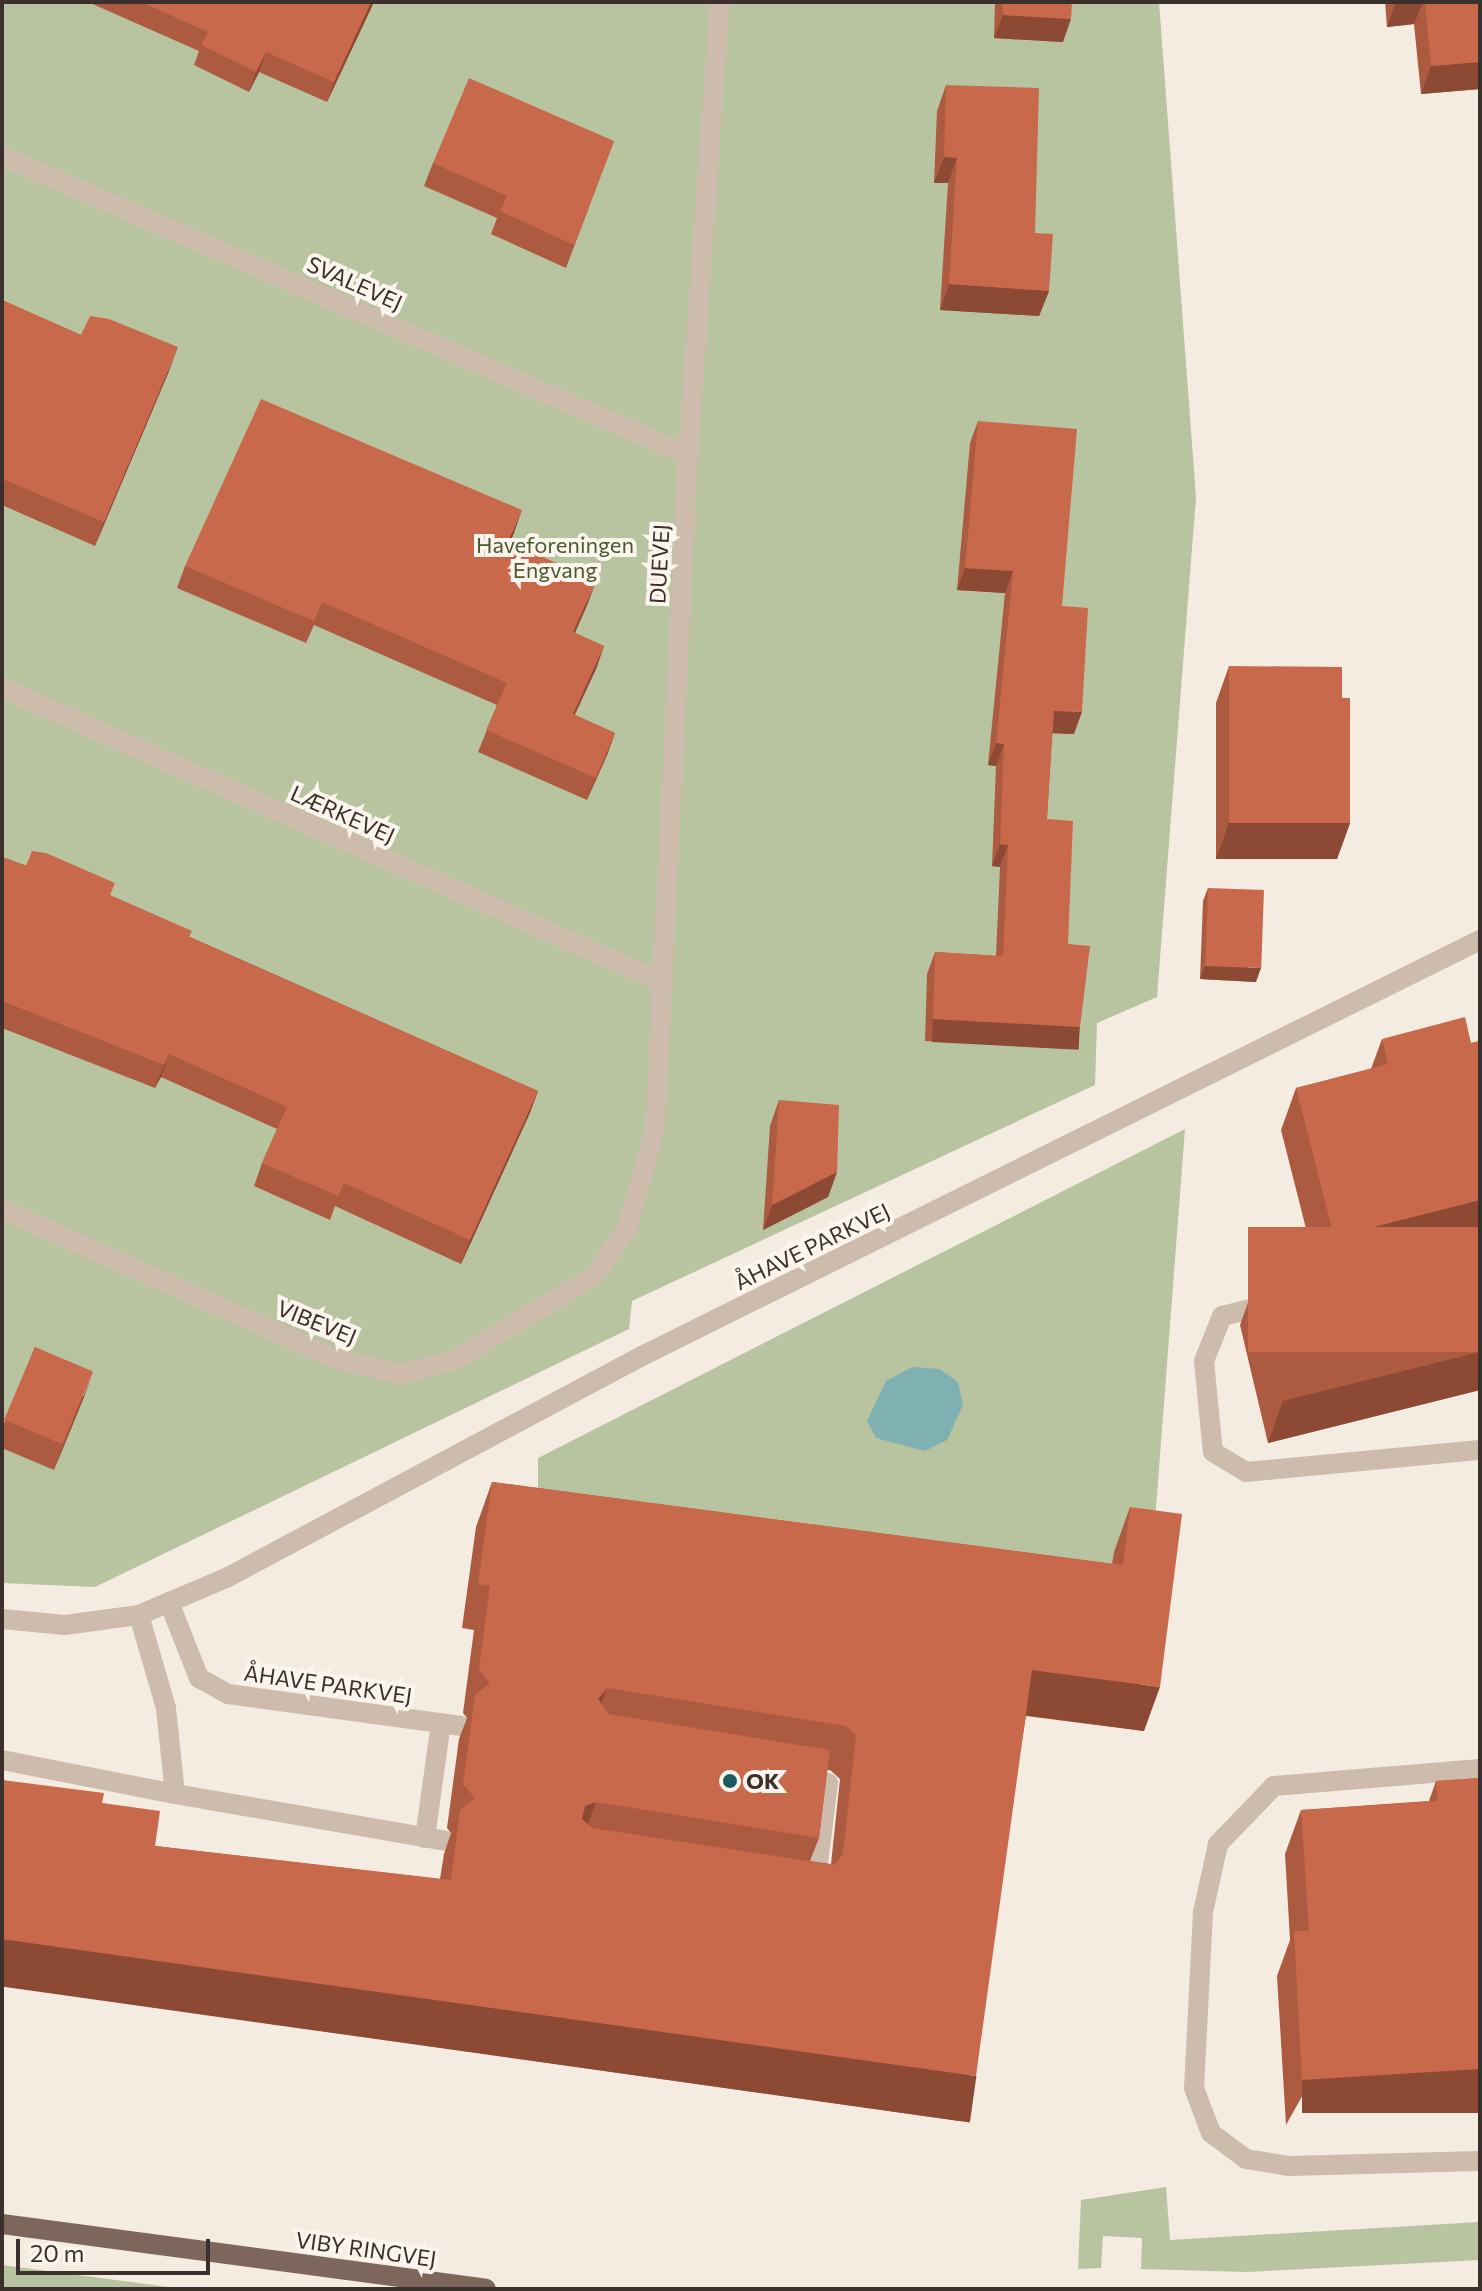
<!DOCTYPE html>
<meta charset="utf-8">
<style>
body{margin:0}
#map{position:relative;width:1482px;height:2291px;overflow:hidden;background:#f4ebe1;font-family:Commissioner,sans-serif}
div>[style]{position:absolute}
.green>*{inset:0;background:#b8c4a0}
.water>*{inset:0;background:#7fb0b2}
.minor>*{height:20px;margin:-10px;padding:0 10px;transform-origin:10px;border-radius:10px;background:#cdbbac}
.major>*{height:20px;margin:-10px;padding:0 10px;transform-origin:10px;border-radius:10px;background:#7d675c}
.wall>*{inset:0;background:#ac5a40}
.shaded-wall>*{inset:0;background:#8c4a34;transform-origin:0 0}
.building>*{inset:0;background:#c8694b;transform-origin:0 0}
.dots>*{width:22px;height:22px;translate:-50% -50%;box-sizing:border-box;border:4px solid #fbf5ee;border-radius:50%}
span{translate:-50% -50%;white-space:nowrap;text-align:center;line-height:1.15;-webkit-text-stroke:8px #fbf5ee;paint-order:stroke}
.street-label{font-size:22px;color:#3b302b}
.park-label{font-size:22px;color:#4a5a2e}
.poi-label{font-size:22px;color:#3b302b;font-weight:700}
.left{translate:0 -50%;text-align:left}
.frame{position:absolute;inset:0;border:4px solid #3b302b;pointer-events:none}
.scale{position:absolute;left:16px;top:2239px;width:194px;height:36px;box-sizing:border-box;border:4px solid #3b302b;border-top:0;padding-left:10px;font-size:24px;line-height:28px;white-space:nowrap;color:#3b302b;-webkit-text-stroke:6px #fbf5ee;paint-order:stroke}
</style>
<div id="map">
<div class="green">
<i style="clip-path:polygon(2px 2px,1159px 2px,1196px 497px,1157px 997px,1097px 1023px,1095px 1085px,632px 1301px,629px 1329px,95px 1587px,2px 1583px)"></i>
<i style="clip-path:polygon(1185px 1129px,1153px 1547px,1106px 1586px,817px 1549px,814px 1524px,637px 1502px,538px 1506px,538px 1458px)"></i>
<i style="clip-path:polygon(1166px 2187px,1170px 2240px,1480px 2222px,1480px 2260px,1247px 2272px,1141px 2269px,1142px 2238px,1103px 2236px,1101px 2268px,1078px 2269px,1081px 2200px)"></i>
<i style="clip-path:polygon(2px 2265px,184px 2289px,2px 2289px)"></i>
</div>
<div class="water">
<i style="clip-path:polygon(912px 1367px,940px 1369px,958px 1382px,963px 1405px,947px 1440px,925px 1451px,876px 1438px,867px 1421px,886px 1381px)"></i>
</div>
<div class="minor">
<i style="left:2px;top:156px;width:748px;rotate:23.55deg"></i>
<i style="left:2px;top:688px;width:725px;rotate:24.02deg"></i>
<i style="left:2px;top:1209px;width:365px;rotate:24.2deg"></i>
<i style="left:335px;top:1359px;width:68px;rotate:12.8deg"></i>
<i style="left:401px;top:1374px;width:56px;rotate:-14.5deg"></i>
<i style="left:455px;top:1360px;width:162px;rotate:-31.1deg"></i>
<i style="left:594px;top:1276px;width:57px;rotate:-54.9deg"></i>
<i style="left:627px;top:1229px;width:105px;rotate:-74.5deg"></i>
<i style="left:655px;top:1128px;width:674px;rotate:-87.19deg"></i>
<i style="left:688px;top:455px;width:454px;rotate:-86deg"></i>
<i style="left:1271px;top:1304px;width:50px;rotate:166.2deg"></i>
<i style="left:1222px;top:1316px;width:48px;rotate:111.8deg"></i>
<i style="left:1204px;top:1361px;width:91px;rotate:84.4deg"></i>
<i style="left:1213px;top:1452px;width:39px;rotate:31deg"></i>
<i style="left:1246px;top:1472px;width:235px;rotate:-5.4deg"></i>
<i style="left:169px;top:1602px;width:82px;rotate:68.5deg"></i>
<i style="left:199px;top:1678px;width:33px;rotate:29deg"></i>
<i style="left:228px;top:1694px;width:235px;rotate:7.8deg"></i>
<i style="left:2px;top:1619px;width:63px;rotate:5.4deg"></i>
<i style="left:65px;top:1625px;width:75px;rotate:-7.7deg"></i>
<i style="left:139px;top:1615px;width:97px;rotate:-23.1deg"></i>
<i style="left:228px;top:1577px;width:469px;rotate:-28.1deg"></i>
<i style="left:642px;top:1356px;width:936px;rotate:-26.4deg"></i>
<i style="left:2px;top:1760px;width:176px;rotate:11.1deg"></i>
<i style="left:175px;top:1794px;width:86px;rotate:-96deg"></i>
<i style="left:166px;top:1708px;width:97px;rotate:-106.2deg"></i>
<i style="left:1480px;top:1769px;width:207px;rotate:175.3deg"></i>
<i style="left:1274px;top:1786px;width:81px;rotate:134deg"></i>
<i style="left:1218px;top:1844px;width:70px;rotate:102.4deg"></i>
<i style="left:1203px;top:1912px;width:176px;rotate:92.9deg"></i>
<i style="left:1194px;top:2088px;width:48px;rotate:69.3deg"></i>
<i style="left:1211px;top:2133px;width:44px;rotate:36.6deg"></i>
<i style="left:1246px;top:2159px;width:44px;rotate:9.2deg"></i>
<i style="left:1289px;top:2166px;width:191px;rotate:-1.5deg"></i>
<i style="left:802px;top:1779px;width:26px;rotate:9deg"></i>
<i style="left:828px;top:1783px;width:106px;rotate:97.1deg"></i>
<i style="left:175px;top:1794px;width:275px;rotate:9.8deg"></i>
<i style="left:425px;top:1838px;width:116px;rotate:-82.1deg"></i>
</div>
<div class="major">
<i style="left:2px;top:2224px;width:488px;rotate:7.6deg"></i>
</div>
<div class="wall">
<i style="clip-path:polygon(88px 2px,374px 2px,327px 102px,259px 72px,249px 92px,194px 65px,199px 51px)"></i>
<i style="clip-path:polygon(995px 2px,1072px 2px,1063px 42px,994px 38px)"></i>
<i style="clip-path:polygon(1385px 2px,1480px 2px,1480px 89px,1421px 94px,1414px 24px,1387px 27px)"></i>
<i style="clip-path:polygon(946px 85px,1035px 233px,1049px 291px,1039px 316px,940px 310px,948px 183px,934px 183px,937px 111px)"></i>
<i style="clip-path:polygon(614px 141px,566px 268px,491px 234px,497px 218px,424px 186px,433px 163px)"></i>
<i style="clip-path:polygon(2px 300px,81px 335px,169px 371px,95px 546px,2px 505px)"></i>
<i style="clip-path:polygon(978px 421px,1062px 606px,1074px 734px,1052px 733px,1047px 819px,1080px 1027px,1072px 1049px,925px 1041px,927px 974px,935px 952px,996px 956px,1000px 867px,992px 866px,996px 766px,988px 765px,1005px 593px,957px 590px,970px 443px)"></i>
<i style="clip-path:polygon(514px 533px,510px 542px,588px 603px,575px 633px,604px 646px,596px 669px,575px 715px,615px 733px,607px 755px,587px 800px,478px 752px,497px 705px,314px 625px,306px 643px,177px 588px,185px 566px)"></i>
<i style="clip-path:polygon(1229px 666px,1342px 698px,1350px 823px,1337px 859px,1216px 859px,1216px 703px)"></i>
<i style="clip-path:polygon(2px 857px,110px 895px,190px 937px,538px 1091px,529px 1115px,461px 1264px,335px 1206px,330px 1220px,254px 1186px,262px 1163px,277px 1129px,161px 1077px,155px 1088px,2px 1028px)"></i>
<i style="clip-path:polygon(1208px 888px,1256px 982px,1200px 979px,1203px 901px)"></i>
<i style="clip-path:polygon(1382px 1039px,1471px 1043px,1480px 1041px,1480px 1390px,1268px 1443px,1240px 1325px,1255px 1283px,1316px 1268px,1281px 1130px,1296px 1088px,1371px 1069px)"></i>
<i style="clip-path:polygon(779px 1100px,837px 1172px,828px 1197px,763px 1230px,770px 1126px)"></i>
<i style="clip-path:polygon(35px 1347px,84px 1397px,54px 1470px,2px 1448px,2px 1428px)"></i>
<i style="clip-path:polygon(evenodd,492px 1482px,1112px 1564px,1114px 1552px,1130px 1507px,1144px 1731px,1026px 1716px,960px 2121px,2px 1986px,2px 1780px,102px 1803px,155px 1846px,440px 1879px,444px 1854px,451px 1833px,447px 1828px,459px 1739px,467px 1718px,463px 1713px,474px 1630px,462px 1628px,476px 1527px,492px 1482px,827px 1770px,830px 1770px,840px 1779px,831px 1864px,810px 1861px,819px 1838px,827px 1770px)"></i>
<i style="clip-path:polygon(1480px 1778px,1286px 2125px,1277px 1976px,1290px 1940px,1285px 1854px,1301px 1810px,1429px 1801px,1436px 1781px)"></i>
</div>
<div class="shaded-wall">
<i style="clip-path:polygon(371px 2px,374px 2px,327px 102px,334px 82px)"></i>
<i style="clip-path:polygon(1396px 2px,1423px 2px,1414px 24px,1387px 27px)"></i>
<i style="clip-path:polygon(1003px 15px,1071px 19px,1063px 42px,994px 38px)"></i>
<i style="clip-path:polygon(266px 52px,259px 72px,249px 92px,256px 72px)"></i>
<i style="clip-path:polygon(1480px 62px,1480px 89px,1421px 94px,1431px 66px)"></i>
<i style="clip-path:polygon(944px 157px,957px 158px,948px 183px,934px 183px)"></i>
<i style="clip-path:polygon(949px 284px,1049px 291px,1039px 316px,940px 310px)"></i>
<i style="clip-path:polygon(178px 347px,169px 371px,95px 546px,104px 522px)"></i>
<i style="clip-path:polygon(522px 510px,514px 533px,500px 564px,508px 541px)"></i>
<i style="clip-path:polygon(965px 568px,1013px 571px,1005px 593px,957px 590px)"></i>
<i style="clip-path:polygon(596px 581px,588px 603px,565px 655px,573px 632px)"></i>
<i style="clip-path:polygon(604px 646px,596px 669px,564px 736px,573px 714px)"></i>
<i style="clip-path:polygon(1054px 711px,1082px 712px,1074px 734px,1046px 733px)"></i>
<i style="clip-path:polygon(615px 733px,607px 755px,587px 800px,596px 778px)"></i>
<i style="clip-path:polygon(996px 743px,1004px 744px,996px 766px,988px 765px)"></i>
<i style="clip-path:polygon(1229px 823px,1350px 823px,1337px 859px,1216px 859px)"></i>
<i style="clip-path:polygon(1000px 844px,1008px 845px,1000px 867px,992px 866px)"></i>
<i style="clip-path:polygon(1205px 966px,1261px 968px,1256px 982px,1200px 979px)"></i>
<i style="left:933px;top:1019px;width:147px;height:23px;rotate:3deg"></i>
<i style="clip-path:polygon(169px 1054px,161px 1077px,155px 1088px,164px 1065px)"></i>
<i style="clip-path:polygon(538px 1091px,529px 1115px,461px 1264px,470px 1240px)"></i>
<i style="clip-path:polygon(837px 1172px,828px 1197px,763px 1230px,772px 1205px)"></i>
<i style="clip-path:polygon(1480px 1200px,1480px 1231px,1319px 1279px,1334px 1237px)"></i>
<i style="clip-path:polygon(1480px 1352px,1480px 1390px,1268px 1443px,1283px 1401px)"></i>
<i style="clip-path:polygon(93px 1372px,84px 1397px,54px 1470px,64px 1444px)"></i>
<i style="clip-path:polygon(1032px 1670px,1160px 1687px,1144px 1731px,1016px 1714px)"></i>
<i style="clip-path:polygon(607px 1688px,591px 1733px,598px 1699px)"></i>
<i style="clip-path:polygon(596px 1802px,580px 1846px,568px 1850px,585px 1806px)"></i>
<i style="left:2px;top:1939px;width:984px;height:47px;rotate:8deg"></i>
<i style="left:1480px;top:2069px;width:44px;height:178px;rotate:90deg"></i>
</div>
<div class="building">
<i style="clip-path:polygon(141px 2px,371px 2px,334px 82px,266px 52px,256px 72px,201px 45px,208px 32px)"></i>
<i style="clip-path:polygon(1003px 2px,1072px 2px,1071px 19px,1003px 15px)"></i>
<i style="clip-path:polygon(1425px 2px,1480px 2px,1480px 62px,1431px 66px)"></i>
<i style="clip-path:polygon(469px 78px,614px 141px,574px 245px,500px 211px,507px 196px,433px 163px)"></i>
<i style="clip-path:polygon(946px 85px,1039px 88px,1035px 233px,1053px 234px,1049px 291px,949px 284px,957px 158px,944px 157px)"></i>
<i style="clip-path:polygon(2px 300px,81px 335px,90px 316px,109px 319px,178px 347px,104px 522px,5px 480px,2px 488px)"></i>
<i style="clip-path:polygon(261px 399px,522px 510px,508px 541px,596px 581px,573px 632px,604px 646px,573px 714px,615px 733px,596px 778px,486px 730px,507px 683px,322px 602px,314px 621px,185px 566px)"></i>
<i style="clip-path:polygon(978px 421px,1077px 429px,1062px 606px,1088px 608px,1082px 712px,1054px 711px,1047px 819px,1073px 821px,1068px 944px,1090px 946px,1080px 1027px,933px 1019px,935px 952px,1003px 956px,1008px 845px,1000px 844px,1004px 744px,996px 743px,1013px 571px,965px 568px)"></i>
<i style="clip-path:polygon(1229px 666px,1342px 667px,1342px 698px,1350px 698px,1350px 823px,1229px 823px)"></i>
<i style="clip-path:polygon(32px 851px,46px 853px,115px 883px,110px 895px,192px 931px,189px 937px,538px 1091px,470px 1240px,344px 1183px,338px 1196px,262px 1163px,287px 1107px,169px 1054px,164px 1065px,2px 1001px,2px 857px,26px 866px)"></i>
<i style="left:1208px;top:888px;width:56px;height:78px;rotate:2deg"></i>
<i style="clip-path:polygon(1465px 1017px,1471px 1043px,1480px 1041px,1480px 1200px,1334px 1237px,1296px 1088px,1388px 1064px,1382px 1039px)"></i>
<i style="clip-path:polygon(779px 1100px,839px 1105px,837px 1172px,772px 1205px)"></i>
<i style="left:1480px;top:1227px;width:125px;height:232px;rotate:90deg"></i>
<i style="left:35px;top:1347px;width:63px;height:79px;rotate:23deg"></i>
<i style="clip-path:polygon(evenodd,492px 1482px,1123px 1565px,1130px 1507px,1182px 1514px,1160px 1687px,1032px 1670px,976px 2076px,2px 1939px,2px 1780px,104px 1793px,102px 1803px,160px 1811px,155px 1846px,451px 1880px,460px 1810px,475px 1798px,463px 1784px,475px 1695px,490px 1683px,479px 1669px,490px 1586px,478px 1584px,492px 1482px,607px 1688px,846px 1726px,856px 1735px,843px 1854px,834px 1865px,592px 1828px,582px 1819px,585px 1806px,596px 1802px,819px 1838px,830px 1750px,609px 1714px,598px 1699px,607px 1688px)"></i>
<i style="clip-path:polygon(1480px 1778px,1480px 2069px,1302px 2080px,1294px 1931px,1309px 1931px,1301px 1810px,1437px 1801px,1436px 1781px)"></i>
</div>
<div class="dots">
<i style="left:730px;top:1781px;background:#1f5a5e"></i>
</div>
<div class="street-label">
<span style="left:355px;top:283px;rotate:24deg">SVALEVEJ</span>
<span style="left:659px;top:564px;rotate:-87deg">DUEVEJ</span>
<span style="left:343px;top:814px;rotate:24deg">LÆRKEVEJ</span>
<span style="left:812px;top:1246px;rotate:-26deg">ÅHAVE PARKVEJ</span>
<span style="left:317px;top:1322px;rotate:22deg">VIBEVEJ</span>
<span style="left:328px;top:1684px;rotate:8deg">ÅHAVE PARKVEJ</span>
<span style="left:366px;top:2249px;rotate:8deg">VIBY RINGVEJ</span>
</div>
<div class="park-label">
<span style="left:555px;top:557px">Haveforeningen<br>Engvang</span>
</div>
<div class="poi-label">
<span class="left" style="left:746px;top:1781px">OK</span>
</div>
<div class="frame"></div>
<div class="scale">20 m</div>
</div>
